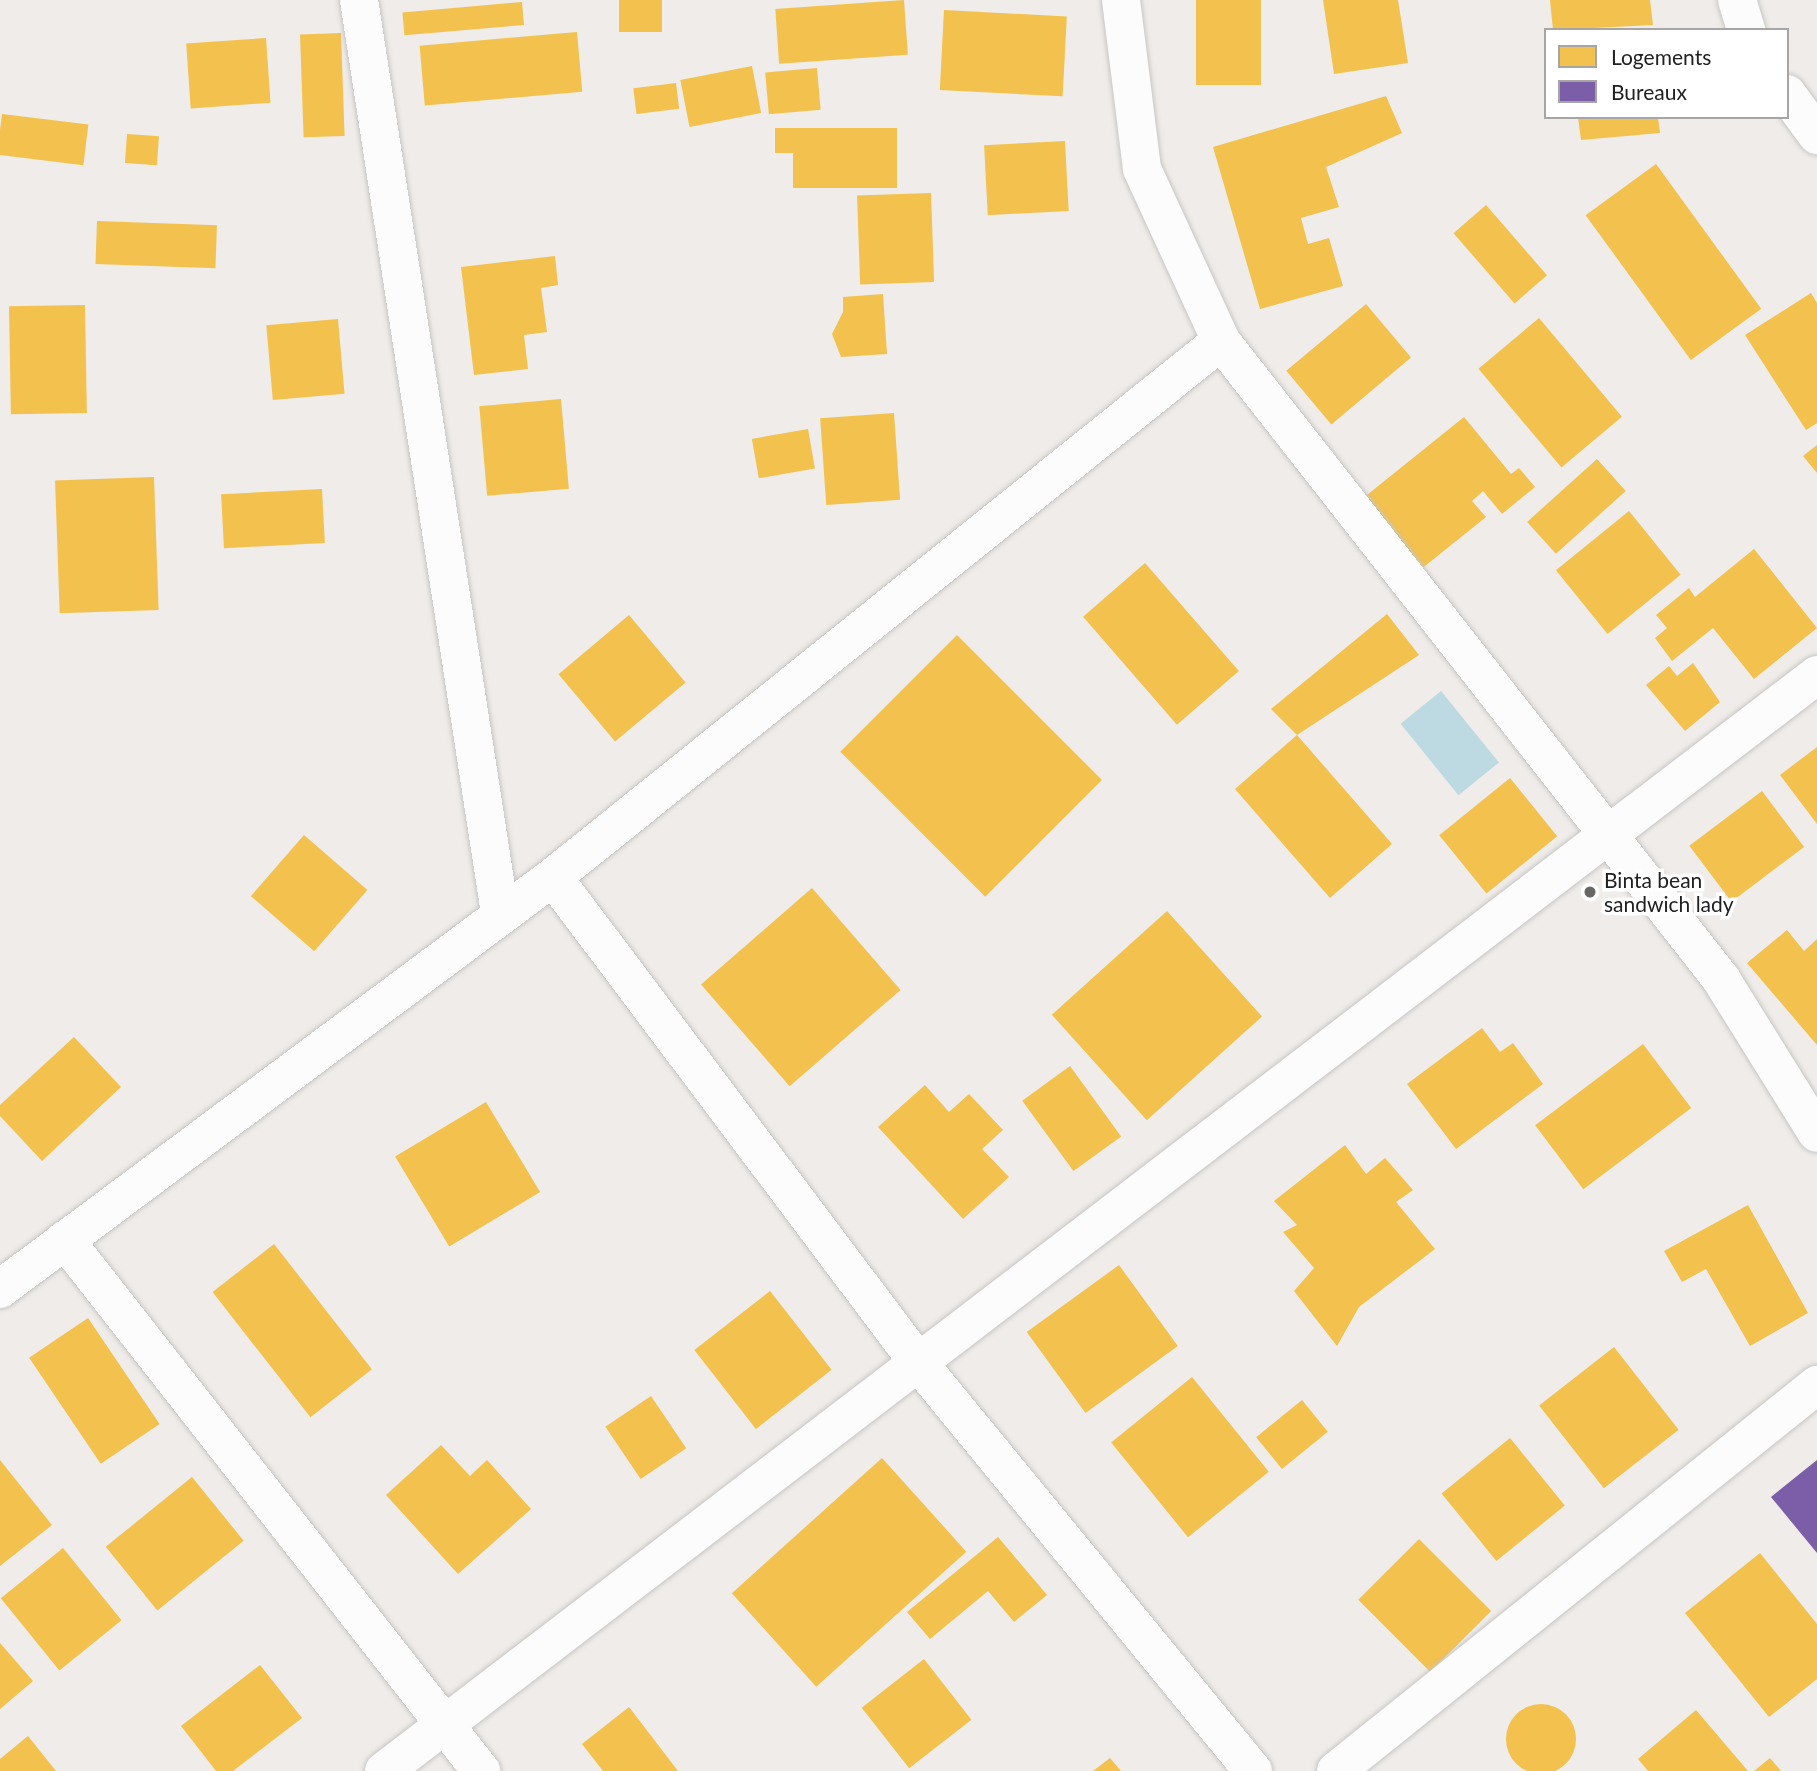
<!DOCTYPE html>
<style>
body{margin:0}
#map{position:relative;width:1817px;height:1771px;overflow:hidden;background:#efece9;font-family:Lato,sans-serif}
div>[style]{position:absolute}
.water>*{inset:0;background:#bdd9e1;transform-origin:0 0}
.homes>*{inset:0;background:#f2c14e;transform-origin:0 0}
.round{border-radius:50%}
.offices>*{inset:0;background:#7b5ea7}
.roads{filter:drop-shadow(0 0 2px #c7c6c5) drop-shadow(0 0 2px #c7c6c5)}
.minor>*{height:38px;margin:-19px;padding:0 19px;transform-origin:19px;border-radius:19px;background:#fdfcfc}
.dots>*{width:19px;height:19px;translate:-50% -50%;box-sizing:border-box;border:4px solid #fff;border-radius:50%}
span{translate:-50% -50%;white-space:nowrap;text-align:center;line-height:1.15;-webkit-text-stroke:7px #fff;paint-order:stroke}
.poi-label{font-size:21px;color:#202020}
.left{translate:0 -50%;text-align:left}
.legend{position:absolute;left:1544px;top:28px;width:245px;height:91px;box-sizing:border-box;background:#fff;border:2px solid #a6a6a6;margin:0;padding:9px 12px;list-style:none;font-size:21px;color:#202020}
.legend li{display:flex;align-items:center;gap:14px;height:35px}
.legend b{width:35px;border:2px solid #a6a6a6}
</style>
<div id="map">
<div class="water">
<i style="left:1441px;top:691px;width:92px;height:52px;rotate:51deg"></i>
</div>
<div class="homes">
<i style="left:619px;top:0;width:43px;height:32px"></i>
<i style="left:904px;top:0;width:55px;height:129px;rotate:86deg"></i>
<i style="left:1196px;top:0;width:65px;height:85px"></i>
<i style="clip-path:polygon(1323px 0,1398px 0,1408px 63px,1334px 74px)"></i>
<i style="clip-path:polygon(1550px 0,1650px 0,1653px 25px,1553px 30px)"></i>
<i style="left:522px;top:2px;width:23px;height:120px;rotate:85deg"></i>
<i style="left:944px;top:10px;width:123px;height:80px;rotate:3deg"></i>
<i style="left:577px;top:32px;width:60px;height:158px;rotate:85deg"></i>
<i style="left:341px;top:33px;width:103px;height:41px;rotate:88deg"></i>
<i style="left:266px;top:38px;width:65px;height:80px;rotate:86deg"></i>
<i style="left:752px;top:66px;width:48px;height:73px;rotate:79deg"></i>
<i style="left:817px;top:68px;width:42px;height:52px;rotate:85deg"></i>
<i style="left:676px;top:83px;width:26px;height:43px;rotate:83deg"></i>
<i style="clip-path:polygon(1386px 96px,1402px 133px,1326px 167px,1339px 207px,1301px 218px,1308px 244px,1329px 238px,1343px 286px,1260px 309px,1213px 147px)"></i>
<i style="left:2px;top:114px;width:87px;height:41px;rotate:7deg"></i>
<i style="clip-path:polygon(1578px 117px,1658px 117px,1660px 133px,1581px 140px)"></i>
<i style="clip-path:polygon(775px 128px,897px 128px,897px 188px,793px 188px,793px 153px,775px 153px)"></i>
<i style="left:127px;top:134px;width:32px;height:29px;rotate:4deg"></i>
<i style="left:1065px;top:141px;width:70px;height:81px;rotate:87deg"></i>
<i style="left:1656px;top:164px;width:179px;height:87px;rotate:54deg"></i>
<i style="left:931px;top:193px;width:89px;height:74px;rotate:88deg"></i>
<i style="left:1486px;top:205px;width:93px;height:43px;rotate:49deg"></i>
<i style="left:97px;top:221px;width:120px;height:43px;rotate:2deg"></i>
<i style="clip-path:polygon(555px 256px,558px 285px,541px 288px,547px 332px,524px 335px,528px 369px,474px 375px,461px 267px)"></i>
<i style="clip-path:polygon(1811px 293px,1817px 303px,1817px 423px,1806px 430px,1745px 335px)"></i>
<i style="clip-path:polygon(883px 294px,887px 354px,841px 357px,832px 334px,843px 312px,843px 297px)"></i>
<i style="left:1366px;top:304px;width:70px;height:104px;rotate:50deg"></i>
<i style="left:85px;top:305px;width:108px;height:76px;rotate:89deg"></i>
<i style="left:1539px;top:318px;width:129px;height:79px;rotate:50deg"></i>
<i style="left:338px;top:319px;width:75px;height:72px;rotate:85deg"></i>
<i style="left:561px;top:399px;width:90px;height:82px;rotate:85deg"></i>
<i style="left:894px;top:413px;width:87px;height:74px;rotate:86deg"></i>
<i style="clip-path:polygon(1464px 417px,1511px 474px,1519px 468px,1535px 487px,1502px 514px,1483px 491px,1472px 501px,1486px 517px,1420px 570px,1362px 499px)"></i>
<i style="left:808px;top:429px;width:40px;height:57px;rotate:80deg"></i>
<i style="clip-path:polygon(1817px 445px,1817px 473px,1803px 456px)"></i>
<i style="left:1597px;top:459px;width:43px;height:94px;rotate:48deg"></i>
<i style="left:154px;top:477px;width:133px;height:99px;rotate:88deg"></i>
<i style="left:322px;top:489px;width:54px;height:101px;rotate:87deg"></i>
<i style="left:1629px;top:511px;width:82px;height:94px;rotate:51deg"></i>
<i style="clip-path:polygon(1754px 549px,1817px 628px,1754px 679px,1713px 628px,1672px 661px,1655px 638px,1667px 628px,1656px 615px,1689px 588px,1695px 597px)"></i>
<i style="left:1145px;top:563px;width:143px;height:82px;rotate:49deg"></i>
<i style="clip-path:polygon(1387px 614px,1419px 655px,1297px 735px,1392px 844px,1330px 898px,1235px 789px,1297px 735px,1271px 709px)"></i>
<i style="left:629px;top:615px;width:88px;height:92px;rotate:50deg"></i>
<i style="left:957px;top:635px;width:205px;height:165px;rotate:45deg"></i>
<i style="clip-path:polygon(1693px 663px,1720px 702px,1685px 731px,1646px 685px,1669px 666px,1677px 676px)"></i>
<i style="clip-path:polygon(1817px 747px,1817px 824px,1780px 775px)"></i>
<i style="left:1510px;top:778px;width:75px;height:91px;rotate:51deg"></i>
<i style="left:1762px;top:791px;width:70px;height:91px;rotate:53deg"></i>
<i style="left:304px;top:835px;width:84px;height:81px;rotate:41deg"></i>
<i style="left:812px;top:888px;width:135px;height:147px;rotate:49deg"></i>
<i style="left:1167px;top:911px;width:142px;height:155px;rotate:48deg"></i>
<i style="clip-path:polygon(1787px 930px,1804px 951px,1817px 939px,1817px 1045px,1747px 963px)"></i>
<i style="clip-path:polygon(1482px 1028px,1500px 1052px,1513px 1043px,1543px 1084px,1456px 1149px,1407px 1084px)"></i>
<i style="clip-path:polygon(74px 1037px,121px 1087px,42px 1161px,0 1116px,0 1105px)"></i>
<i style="left:1643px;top:1044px;width:80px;height:135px;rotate:53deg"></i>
<i style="left:1070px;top:1066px;width:87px;height:59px;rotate:54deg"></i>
<i style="clip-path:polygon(925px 1085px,949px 1112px,969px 1094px,1003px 1130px,982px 1149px,1009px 1177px,963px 1219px,878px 1127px)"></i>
<i style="left:486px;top:1102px;width:105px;height:106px;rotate:59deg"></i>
<i style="clip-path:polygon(1345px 1145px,1366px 1174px,1385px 1158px,1413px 1190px,1396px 1202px,1435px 1249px,1359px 1307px,1337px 1346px,1294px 1291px,1314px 1268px,1283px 1232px,1297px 1225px,1274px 1201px)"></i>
<i style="clip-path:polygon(1748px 1205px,1808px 1313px,1750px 1346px,1706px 1269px,1682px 1282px,1664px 1251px)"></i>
<i style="left:274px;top:1244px;width:159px;height:78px;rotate:52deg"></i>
<i style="left:1119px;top:1265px;width:100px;height:114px;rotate:54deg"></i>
<i style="left:770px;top:1291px;width:100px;height:96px;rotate:52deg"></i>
<i style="left:88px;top:1318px;width:128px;height:71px;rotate:56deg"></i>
<i style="left:1614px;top:1347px;width:105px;height:95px;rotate:52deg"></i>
<i style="left:1192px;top:1377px;width:122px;height:104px;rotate:51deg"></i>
<i style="left:651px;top:1396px;width:63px;height:55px;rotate:56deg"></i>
<i style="left:1302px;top:1400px;width:41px;height:59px;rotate:51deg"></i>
<i style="left:1510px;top:1438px;width:87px;height:88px;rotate:51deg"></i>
<i style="clip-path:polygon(441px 1445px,470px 1476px,487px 1460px,531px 1509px,458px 1574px,386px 1495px)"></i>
<i style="left:882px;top:1458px;width:126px;height:202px;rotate:48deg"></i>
<i style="clip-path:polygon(0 1460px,52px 1525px,0 1566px)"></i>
<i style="left:192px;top:1477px;width:82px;height:111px;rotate:51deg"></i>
<i style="clip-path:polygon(998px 1537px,1047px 1595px,1014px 1622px,988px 1591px,930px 1639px,907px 1612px)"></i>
<i style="left:1419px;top:1539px;width:102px;height:86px;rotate:45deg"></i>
<i style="left:63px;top:1548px;width:93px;height:80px;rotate:51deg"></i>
<i style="clip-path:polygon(1760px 1553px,1817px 1624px,1817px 1679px,1769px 1717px,1685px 1613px)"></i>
<i style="clip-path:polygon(0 1643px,33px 1681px,0 1709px)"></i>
<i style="left:924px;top:1659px;width:77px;height:79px;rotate:52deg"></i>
<i style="clip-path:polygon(260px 1665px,302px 1718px,233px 1771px,216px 1771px,181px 1726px)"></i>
<i class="round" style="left:1506px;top:1704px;width:70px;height:70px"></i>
<i style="clip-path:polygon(629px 1707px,678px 1771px,603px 1771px,582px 1744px)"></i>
<i style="clip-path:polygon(1696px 1710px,1748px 1771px,1648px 1771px,1638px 1759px)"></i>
<i style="clip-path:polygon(28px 1736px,56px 1771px,0 1771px,0 1759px)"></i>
<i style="clip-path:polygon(1110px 1758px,1121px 1771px,1093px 1771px)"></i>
<i style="clip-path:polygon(1770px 1758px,1781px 1771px,1754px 1771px)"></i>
</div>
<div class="offices">
<i style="clip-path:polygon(1817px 1460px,1817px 1553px,1771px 1497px)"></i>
</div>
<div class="roads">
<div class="minor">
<i style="left:359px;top:0;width:924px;rotate:81.22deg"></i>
<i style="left:1121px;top:0;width:170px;rotate:82.9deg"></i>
<i style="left:1142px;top:169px;width:189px;rotate:65.3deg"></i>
<i style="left:1221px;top:341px;width:811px;rotate:51.91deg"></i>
<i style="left:1721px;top:979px;width:181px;rotate:58.1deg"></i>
<i style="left:1737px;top:0;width:31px;rotate:73deg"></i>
<i style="left:1787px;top:94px;width:51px;rotate:53.8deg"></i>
<i style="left:553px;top:877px;width:606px;rotate:53.05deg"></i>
<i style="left:917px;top:1361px;width:530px;rotate:50.66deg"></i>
<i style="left:65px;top:1240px;width:675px;rotate:51.92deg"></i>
<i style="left:0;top:1289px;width:690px;rotate:-36.69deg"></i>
<i style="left:553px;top:877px;width:856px;rotate:-38.74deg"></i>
<i style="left:384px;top:1771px;width:1804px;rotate:-37.41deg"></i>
<i style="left:1336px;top:1771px;width:617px;rotate:-38.75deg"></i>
</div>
</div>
<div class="dots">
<i style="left:1590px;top:892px;background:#686766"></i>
</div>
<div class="poi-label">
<span class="left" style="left:1604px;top:892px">Binta bean<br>sandwich lady</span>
</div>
<ul class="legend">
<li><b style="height:19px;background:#f2c14e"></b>Logements</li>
<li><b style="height:19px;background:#7b5ea7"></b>Bureaux</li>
</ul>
</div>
